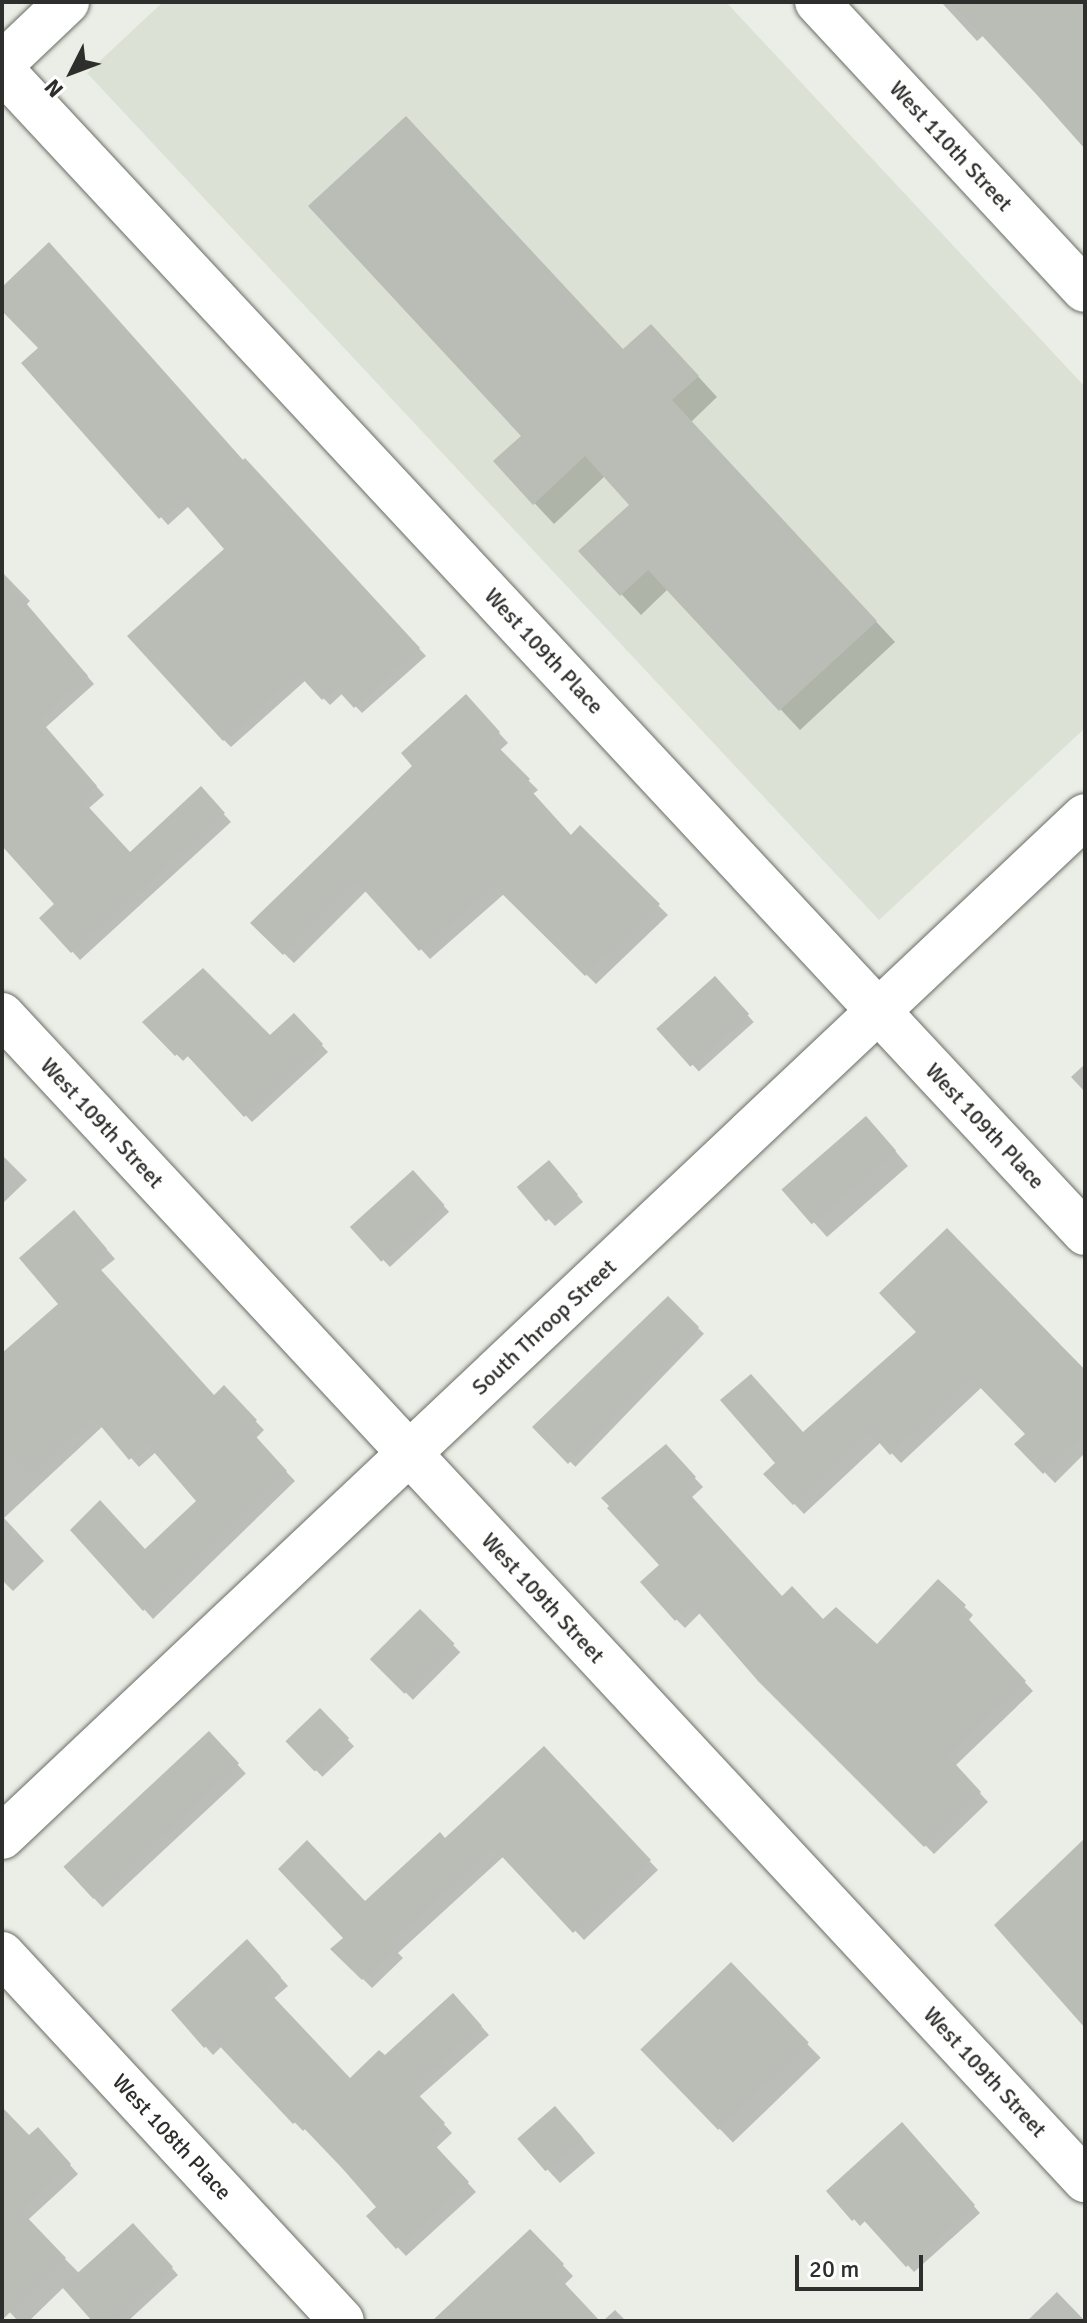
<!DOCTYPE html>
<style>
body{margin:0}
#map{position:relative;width:1087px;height:2323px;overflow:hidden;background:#eaeee6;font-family:Signika,sans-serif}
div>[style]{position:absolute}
.built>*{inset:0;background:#dbe1d4}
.shadow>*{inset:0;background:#0003;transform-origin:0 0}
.building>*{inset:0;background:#babdb6;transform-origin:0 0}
.roads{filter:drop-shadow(0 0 2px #6a6d67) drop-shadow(0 0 2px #6a6d67)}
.minor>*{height:44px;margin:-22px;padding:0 22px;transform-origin:22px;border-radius:22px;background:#fff}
span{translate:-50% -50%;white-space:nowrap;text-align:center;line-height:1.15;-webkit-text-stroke:8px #fff;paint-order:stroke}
.street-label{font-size:22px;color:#2e2f2c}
.frame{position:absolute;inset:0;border:4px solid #2e2f2c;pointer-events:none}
.north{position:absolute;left:32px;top:32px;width:80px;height:80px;-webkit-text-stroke:6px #fff;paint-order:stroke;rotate:228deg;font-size:22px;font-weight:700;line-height:32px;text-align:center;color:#2e2f2c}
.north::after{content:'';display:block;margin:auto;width:28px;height:36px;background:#2e2f2c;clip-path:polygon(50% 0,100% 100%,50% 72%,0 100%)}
.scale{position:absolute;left:795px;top:2255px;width:128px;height:36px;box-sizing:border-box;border:4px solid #2e2f2c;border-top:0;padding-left:10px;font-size:24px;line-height:28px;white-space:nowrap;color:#2e2f2c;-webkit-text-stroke:6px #fff;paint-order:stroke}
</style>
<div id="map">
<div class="built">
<i style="clip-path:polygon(163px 2px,726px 2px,1085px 387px,1085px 728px,879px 920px,87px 73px)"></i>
</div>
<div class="shadow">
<i style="clip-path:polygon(1058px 2px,1085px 18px,1085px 143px,984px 35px,977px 41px,942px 3px)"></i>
<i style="clip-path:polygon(2px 289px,252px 468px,426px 656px,362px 713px,343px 693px,330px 705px,306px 680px,231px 747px,224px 740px,227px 549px,189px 506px,168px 525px,24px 363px,41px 348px,2px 309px)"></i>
<i style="clip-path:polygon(671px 347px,717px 397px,691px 422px,895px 642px,800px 730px,668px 589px,641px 615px,581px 551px,632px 505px,605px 476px,554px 524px,496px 462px,624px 351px)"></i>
<i style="clip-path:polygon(2px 572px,30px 601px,26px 605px,94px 684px,45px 728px,104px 795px,89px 808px,130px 854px,208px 797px,231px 822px,80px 960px,42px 918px,57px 904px,2px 843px)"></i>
<i style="clip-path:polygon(475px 706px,508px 743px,499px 751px,538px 790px,533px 794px,571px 837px,580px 828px,668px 915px,596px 984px,504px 894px,430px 959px,367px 890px,294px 963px,253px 923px)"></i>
<i style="left:715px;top:979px;width:58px;height:74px;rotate:48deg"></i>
<i style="clip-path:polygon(294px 1015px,328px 1052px,252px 1122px,189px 1055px,183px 1061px,145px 1022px,270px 1037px)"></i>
<i style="clip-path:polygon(1085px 1064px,1085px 1092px,1071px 1077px)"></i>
<i style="clip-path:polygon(879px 1132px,908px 1166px,827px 1237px,784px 1189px)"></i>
<i style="clip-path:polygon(2px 1155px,27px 1180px,2px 1204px)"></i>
<i style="clip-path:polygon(555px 1169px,583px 1202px,555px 1226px,519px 1187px)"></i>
<i style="left:413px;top:1173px;width:53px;height:81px;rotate:47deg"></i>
<i style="clip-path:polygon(83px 1222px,115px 1259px,100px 1271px,214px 1397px,224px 1388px,264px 1430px,255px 1439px,295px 1481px,153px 1619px,73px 1530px,145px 1551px,199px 1501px,156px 1452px,139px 1467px,103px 1426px,4px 1518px,44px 1561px,13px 1591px,2px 1580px,2px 1361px,60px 1304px)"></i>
<i style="clip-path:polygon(947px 1231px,1085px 1370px,1085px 1453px,1055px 1483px,1017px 1444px,1028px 1434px,982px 1387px,901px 1463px,881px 1442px,804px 1514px,766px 1474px,803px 1434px,919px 1332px)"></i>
<i style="left:668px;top:1299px;width:50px;height:185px;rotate:44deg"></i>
<i style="clip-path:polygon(666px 1447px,703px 1487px,691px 1498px,782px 1598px,877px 1647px,938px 1582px,973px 1615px,968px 1621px,1033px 1691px,955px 1766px,988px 1802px,934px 1854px,760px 1679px,701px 1612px,685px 1628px,676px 1619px,662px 1565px)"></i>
<i style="left:420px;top:1612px;width:57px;height:67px;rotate:45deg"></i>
<i style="left:320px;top:1711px;width:49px;height:44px;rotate:46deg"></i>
<i style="left:209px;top:1734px;width:54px;height:196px;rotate:47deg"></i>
<i style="clip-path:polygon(544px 1749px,658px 1870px,584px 1940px,504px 1856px,398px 1953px,403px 1958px,372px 1988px,333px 1949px,346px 1938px,365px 1903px,445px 1840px)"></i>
<i style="clip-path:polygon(256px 1950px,288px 1986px,273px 1999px,350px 2080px,461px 2004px,489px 2035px,419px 2097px,452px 2133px,436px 2148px,476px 2192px,406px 2256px,368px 2216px,378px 2207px,306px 2128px,303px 2131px,222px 2046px,213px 2055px,205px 2046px)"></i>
<i style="left:731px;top:1965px;width:129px;height:122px;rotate:46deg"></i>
<i style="clip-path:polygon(2px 2109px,30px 2138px,46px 2138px,78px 2174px,18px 2229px,2px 2213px)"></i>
<i style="clip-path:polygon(569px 2122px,595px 2153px,560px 2183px,547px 2169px)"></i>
<i style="clip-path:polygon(908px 2131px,980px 2213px,914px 2272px,866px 2220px,860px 2226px,829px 2191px)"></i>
<i style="clip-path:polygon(36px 2230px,80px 2274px,140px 2232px,178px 2275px,128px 2321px,94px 2321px,64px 2287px,29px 2321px,18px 2321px,2px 2304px,2px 2263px)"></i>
<i style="clip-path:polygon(530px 2231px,573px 2276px,564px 2285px,598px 2321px,462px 2321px)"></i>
<i style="clip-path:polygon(1057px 2292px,1085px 2321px,1027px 2321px)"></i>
<i style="clip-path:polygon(615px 2310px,626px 2321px,603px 2321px)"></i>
</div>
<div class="building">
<i style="clip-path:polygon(951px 2px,1085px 2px,1085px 149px,1037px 95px)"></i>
<i style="clip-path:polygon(406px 116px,623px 349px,651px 324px,699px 376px,672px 400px,877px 621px,779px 711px,648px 570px,620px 596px,578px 551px,629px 505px,585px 456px,533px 505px,493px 461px,521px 436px,308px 206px)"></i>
<i style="clip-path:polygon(49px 242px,243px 460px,245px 458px,420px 648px,354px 708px,335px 687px,322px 700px,298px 674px,223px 741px,127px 636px,224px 549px,182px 500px,159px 519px,21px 363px,38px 348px,2px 311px,2px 287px)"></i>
<i style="clip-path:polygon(2px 575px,88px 676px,39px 719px,97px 786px,82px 800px,130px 852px,201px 786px,225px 813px,71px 953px,39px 918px,54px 904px,2px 846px)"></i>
<i style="clip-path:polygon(466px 694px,500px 732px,491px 740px,530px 779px,525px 784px,571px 835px,580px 825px,660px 904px,585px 976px,494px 886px,419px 951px,356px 881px,283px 955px,250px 923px,412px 766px,401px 753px)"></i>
<i style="clip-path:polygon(203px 968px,270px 1035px,294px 1013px,323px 1044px,244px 1117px,182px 1050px,175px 1056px,142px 1022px)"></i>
<i style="left:715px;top:976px;width:51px;height:79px;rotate:48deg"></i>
<i style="left:866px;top:1116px;width:46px;height:112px;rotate:49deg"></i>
<i style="left:549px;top:1160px;width:45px;height:42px;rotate:50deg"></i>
<i style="left:413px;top:1170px;width:47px;height:85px;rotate:48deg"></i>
<i style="clip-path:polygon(74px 1210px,107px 1249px,93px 1261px,214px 1395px,224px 1385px,257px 1420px,248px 1428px,287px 1471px,143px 1611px,70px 1530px,100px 1500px,145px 1549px,196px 1501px,147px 1444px,129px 1460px,94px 1418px,31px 1475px,2px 1444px,2px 1353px,58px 1304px,19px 1258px)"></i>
<i style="clip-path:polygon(947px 1228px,1085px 1370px,1085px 1433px,1043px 1474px,1014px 1444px,1025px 1434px,971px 1378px,890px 1455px,870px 1432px,793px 1505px,763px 1474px,775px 1463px,720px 1400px,751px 1374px,803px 1432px,916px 1332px,879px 1293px)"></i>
<i style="clip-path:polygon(668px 1296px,699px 1327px,568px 1464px,532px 1427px)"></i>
<i style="clip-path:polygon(666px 1444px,696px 1477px,684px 1488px,782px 1596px,792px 1586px,823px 1619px,836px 1607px,877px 1644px,938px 1579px,966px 1605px,961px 1611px,1026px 1681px,948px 1756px,981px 1792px,924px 1847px,758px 1681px,692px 1605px,675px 1621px,640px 1582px,659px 1565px,607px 1508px,609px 1506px,601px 1498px)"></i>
<i style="left:420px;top:1609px;width:49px;height:71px;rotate:45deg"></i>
<i style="left:320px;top:1708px;width:42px;height:48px;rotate:46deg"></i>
<i style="left:209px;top:1731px;width:44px;height:199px;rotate:47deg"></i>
<i style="clip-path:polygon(544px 1746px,651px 1860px,573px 1933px,494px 1848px,391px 1942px,396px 1948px,362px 1980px,330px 1949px,343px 1938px,278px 1869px,307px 1840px,365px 1901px,440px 1832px,445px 1838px)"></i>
<i style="clip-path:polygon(1085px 1838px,1085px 2028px,994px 1925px)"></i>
<i style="clip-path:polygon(247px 1939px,281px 1977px,267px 1990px,350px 2078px,379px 2050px,385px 2055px,453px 1993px,482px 2026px,412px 2088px,445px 2123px,429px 2139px,469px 2182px,396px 2249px,366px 2216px,376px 2207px,342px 2168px,297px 2121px,293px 2124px,213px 2039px,204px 2048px,171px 2010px)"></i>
<i style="left:731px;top:1962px;width:112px;height:126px;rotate:46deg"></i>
<i style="left:555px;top:2106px;width:43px;height:50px;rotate:49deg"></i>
<i style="clip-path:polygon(2px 2107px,29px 2135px,38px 2127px,71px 2164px,21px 2211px,66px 2258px,2px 2320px)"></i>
<i style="clip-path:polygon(902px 2122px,975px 2205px,906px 2267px,859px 2215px,852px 2221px,826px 2191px)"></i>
<i style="clip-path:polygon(133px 2223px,173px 2267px,114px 2321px,92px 2321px,62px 2287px)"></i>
<i style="clip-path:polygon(530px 2229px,564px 2264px,555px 2273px,600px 2321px,432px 2321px)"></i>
</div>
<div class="roads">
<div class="minor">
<i style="left:817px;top:2px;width:393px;rotate:47.1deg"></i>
<i style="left:2px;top:64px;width:90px;rotate:-43.6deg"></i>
<i style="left:2px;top:70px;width:1589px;rotate:47.04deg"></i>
<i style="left:2px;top:1015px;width:1591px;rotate:47.09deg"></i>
<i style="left:2px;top:1837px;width:1488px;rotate:-43.31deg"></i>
<i style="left:2px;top:1954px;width:500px;rotate:47.19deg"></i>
</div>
</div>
<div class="street-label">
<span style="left:951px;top:146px;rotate:47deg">West 110th Street</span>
<span style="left:544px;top:651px;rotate:47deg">West 109th Place</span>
<span style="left:102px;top:1123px;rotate:47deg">West 109th Street</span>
<span style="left:985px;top:1126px;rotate:47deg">West 109th Place</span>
<span style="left:544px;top:1327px;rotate:-43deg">South Throop Street</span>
<span style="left:543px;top:1598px;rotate:47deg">West 109th Street</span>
<span style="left:985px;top:2072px;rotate:47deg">West 109th Street</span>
<span style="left:172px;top:2137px;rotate:47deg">West 108th Place</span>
</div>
<div class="frame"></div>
<div class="north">N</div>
<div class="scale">20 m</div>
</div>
